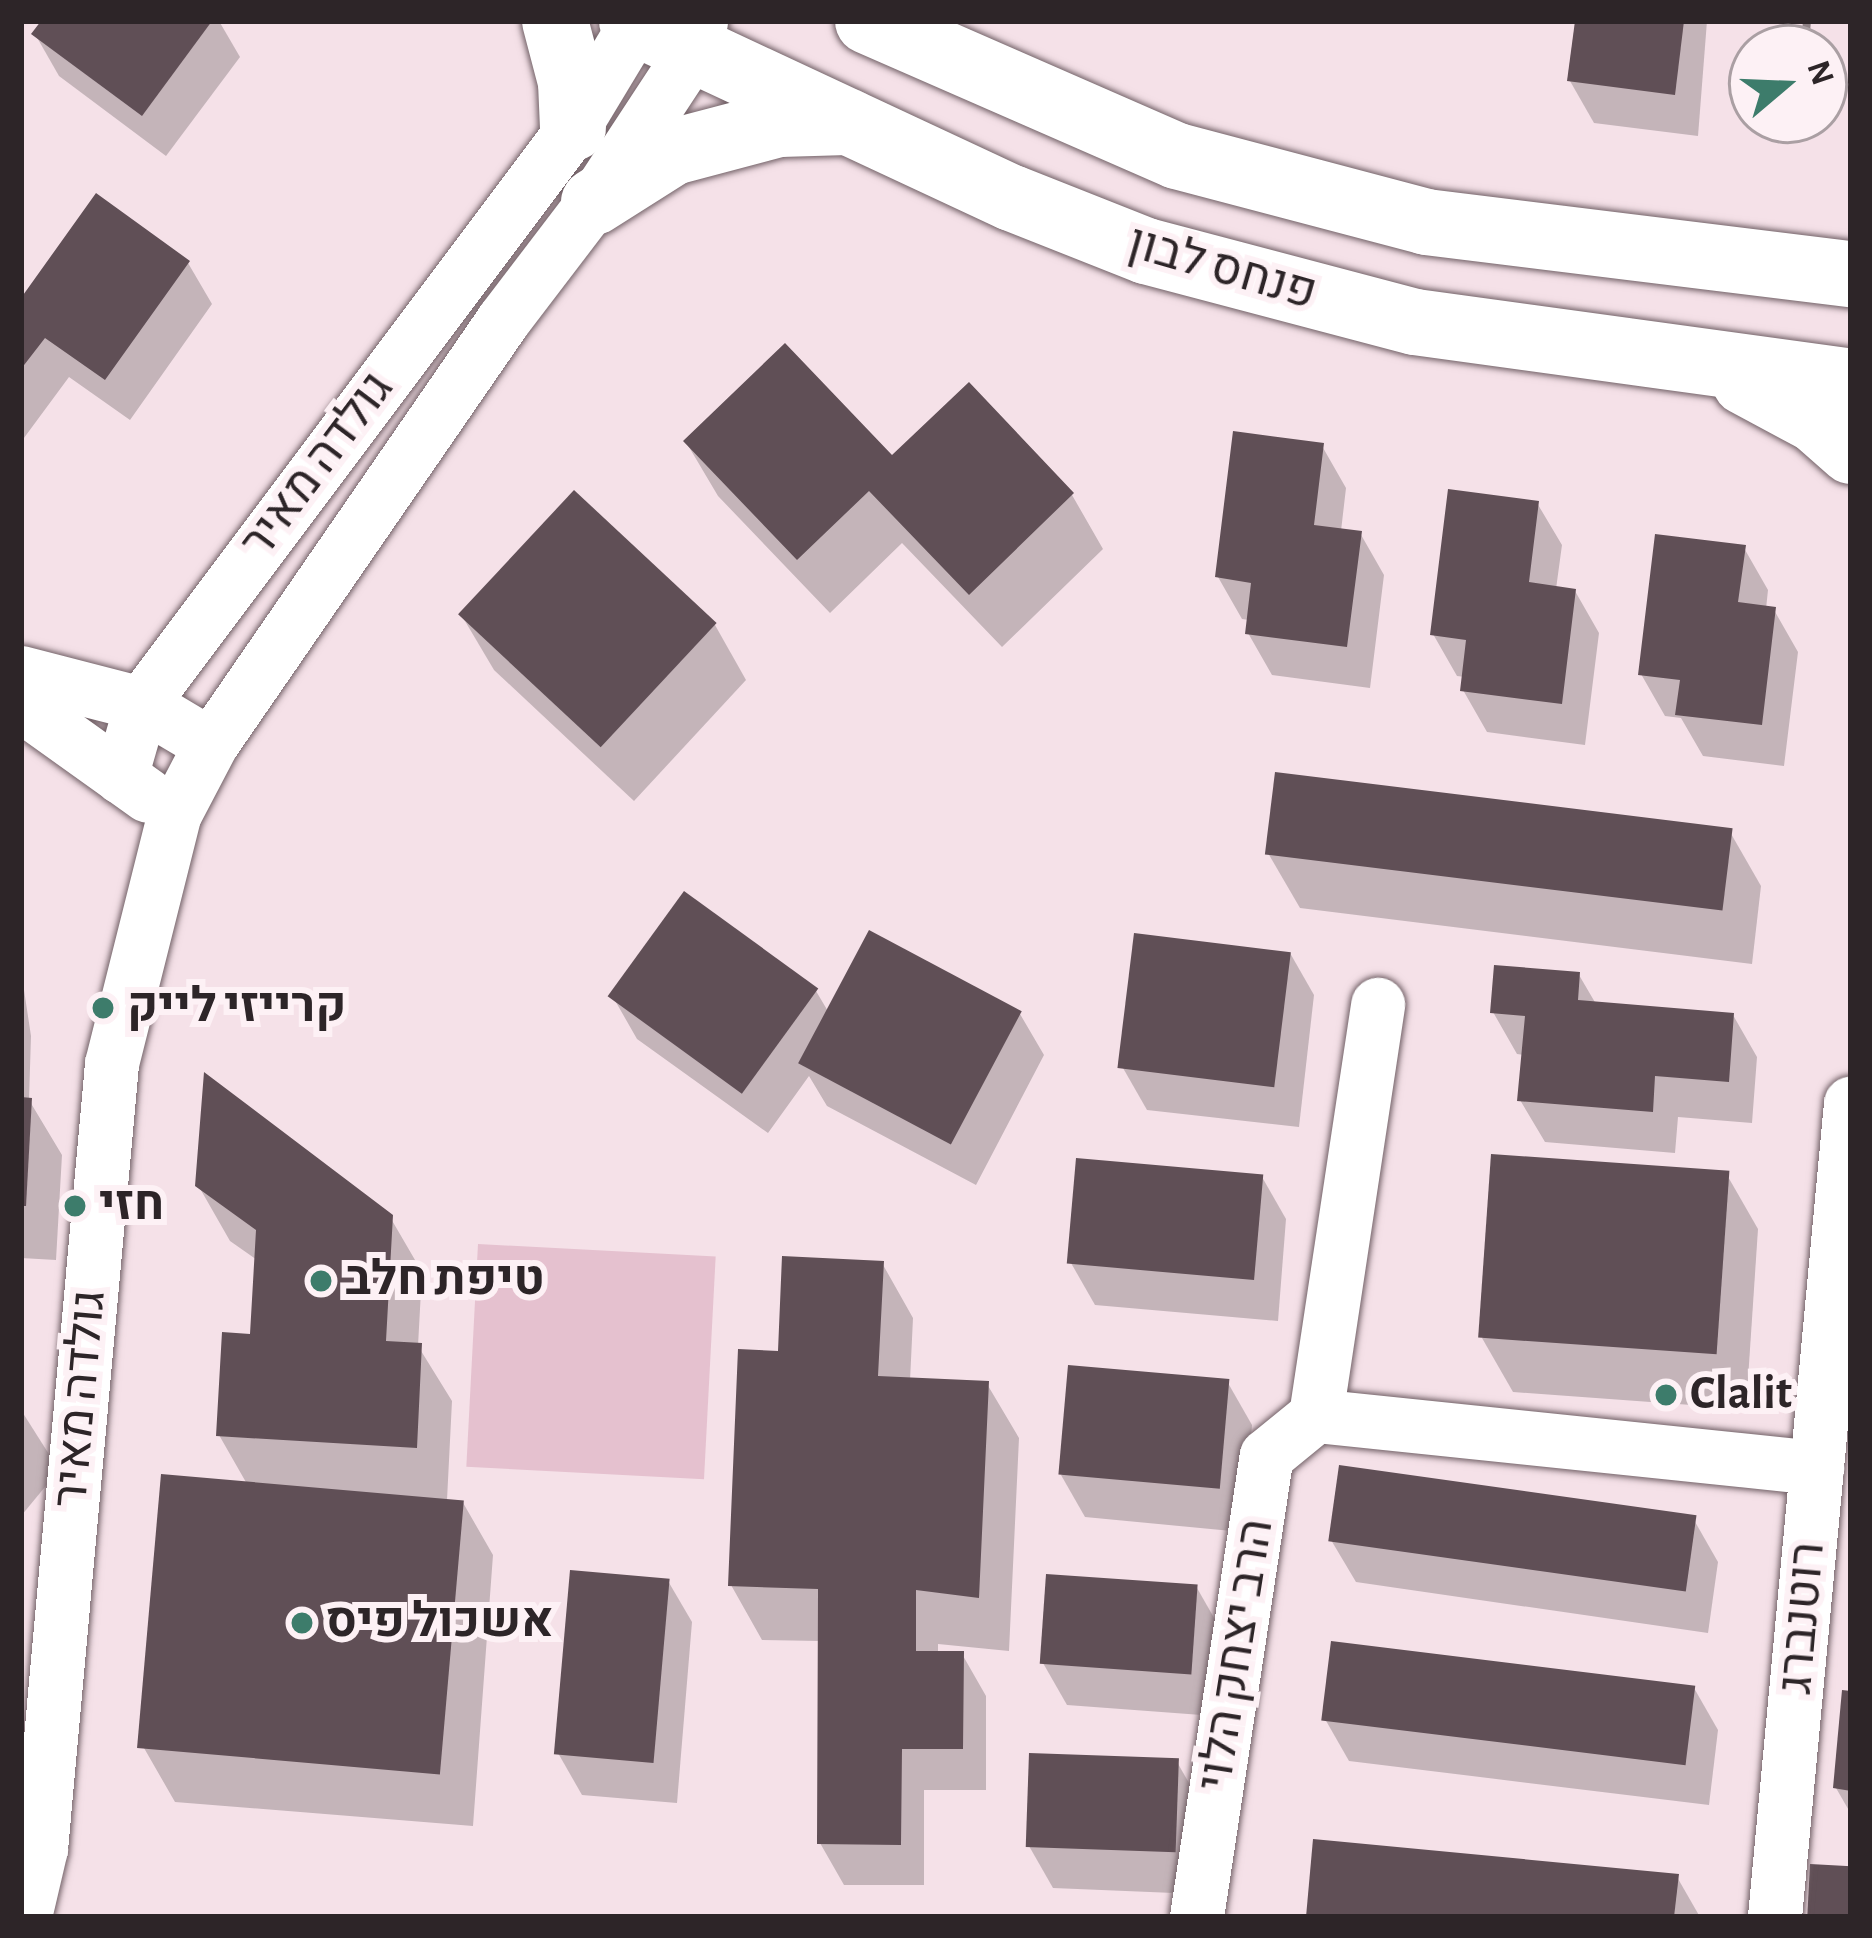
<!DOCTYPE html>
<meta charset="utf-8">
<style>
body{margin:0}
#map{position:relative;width:1872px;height:1938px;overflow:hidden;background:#f5e1e8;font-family:"Alegreya Sans",Heebo,sans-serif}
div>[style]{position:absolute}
.green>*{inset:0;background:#e5c1cf;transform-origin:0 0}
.shadow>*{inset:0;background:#0003}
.building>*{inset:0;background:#604f56;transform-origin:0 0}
.path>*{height:8px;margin-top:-4px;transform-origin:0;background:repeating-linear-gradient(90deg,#8d8084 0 9px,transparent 0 18px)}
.roads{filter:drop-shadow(0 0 3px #726167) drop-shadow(0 0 3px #726167)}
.street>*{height:54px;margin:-27px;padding:0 27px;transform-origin:27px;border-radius:27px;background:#fff}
.secondary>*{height:66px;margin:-33px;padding:0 33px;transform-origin:33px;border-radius:33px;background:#fff}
.dots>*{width:33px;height:33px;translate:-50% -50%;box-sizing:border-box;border:6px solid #fdf1f5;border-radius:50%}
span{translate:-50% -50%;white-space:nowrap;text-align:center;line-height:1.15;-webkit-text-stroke:12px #fdf1f5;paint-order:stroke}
.street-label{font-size:48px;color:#2d2528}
.poi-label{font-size:48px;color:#2d2528;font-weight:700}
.left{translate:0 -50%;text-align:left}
.frame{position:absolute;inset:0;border:24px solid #2d2528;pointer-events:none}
.north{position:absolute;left:1728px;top:24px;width:120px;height:120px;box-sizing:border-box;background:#fdf1f5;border:3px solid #aa9fa3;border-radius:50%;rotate:71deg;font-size:33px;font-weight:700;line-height:48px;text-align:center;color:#2d2528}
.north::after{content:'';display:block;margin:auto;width:42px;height:54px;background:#3d7c6b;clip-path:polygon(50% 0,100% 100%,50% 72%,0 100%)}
</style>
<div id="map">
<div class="green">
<i style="left:478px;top:1244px;width:238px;height:223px;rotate:3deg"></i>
</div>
<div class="shadow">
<i style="clip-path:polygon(45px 21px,219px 21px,240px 57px,166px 156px,59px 76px,35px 34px)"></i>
<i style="clip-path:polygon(1578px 21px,1707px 21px,1698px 136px,1594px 123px,1570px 81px)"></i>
<i style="clip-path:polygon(188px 263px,212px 304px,130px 420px,69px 377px,21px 442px,21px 304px)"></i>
<i style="clip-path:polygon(968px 386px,1072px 495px,1103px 549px,1002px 647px,902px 543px,830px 613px,718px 496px,686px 442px,892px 459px)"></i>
<i style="clip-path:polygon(1322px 446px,1346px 488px,1341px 531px,1360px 533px,1384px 575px,1370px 688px,1272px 675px,1248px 633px,1249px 620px,1242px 619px,1218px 577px)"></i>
<i style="clip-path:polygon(574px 494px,715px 625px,746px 680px,634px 801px,494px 670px,462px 616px)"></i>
<i style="clip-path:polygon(1537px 503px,1562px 545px,1556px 589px,1575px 591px,1599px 633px,1585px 745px,1487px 732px,1463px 690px,1465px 677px,1457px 676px,1433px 634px)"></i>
<i style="clip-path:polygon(1744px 548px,1768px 590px,1766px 609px,1774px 610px,1798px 652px,1784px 766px,1703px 756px,1681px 718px,1665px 716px,1641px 674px)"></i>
<i style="clip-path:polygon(1730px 832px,1761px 886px,1752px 964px,1300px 908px,1268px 853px)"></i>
<i style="clip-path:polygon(1290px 953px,1314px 995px,1299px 1127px,1147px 1110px,1123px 1068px)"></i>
<i style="clip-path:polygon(21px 970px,31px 1036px,29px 1100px,62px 1155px,56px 1260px,21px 1258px)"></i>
<i style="clip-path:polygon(1579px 975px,1596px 1004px,1733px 1015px,1757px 1057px,1752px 1123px,1678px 1117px,1675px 1153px,1545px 1142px,1520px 1100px,1524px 1055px,1517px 1054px,1493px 1012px)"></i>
<i style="clip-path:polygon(816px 991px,829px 1013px,1020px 1014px,1044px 1055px,976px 1185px,827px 1106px,809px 1076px,768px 1133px,637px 1039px,613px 997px)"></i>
<i style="clip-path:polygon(1727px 1175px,1758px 1229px,1746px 1409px,1513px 1392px,1482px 1338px)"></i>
<i style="clip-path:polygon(1262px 1177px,1286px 1219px,1278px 1321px,1095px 1305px,1071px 1263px)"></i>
<i style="clip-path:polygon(198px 1185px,390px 1217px,422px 1272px,418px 1346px,452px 1401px,447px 1500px,462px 1501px,493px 1555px,473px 1826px,175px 1802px,144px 1748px,247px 1484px,219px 1435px,253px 1337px,257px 1260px,230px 1241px)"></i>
<i style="clip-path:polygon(882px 1263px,913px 1318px,910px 1381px,987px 1384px,1019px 1438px,1009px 1651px,938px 1644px,938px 1654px,962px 1654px,986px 1696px,986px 1790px,924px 1790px,924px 1885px,844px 1885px,820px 1843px,820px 1641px,762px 1640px,731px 1585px,781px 1354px)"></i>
<i style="clip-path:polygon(1228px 1383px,1252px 1425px,1242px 1532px,1085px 1517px,1061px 1475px)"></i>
<i style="clip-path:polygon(21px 1410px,59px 1470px,21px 1516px)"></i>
<i style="clip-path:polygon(1694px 1520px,1718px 1562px,1708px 1633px,1356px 1582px,1331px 1540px)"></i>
<i style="clip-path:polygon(668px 1581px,692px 1622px,677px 1803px,582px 1795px,558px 1753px)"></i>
<i style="clip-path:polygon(1197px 1588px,1221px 1630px,1215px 1716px,1067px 1705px,1043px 1663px)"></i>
<i style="clip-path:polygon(1694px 1688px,1718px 1730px,1709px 1805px,1349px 1761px,1325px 1719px)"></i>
<i style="clip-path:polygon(1851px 1694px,1851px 1814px,1836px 1788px)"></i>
<i style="clip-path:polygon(1177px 1762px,1201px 1804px,1198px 1894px,1053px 1888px,1029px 1846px)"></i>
<i style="clip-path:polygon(1677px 1877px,1700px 1917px,1309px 1917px)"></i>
</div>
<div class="building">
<i style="clip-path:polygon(41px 21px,212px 21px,142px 116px,31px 34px)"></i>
<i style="clip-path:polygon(1575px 21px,1684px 21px,1675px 95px,1567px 81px)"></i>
<i style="clip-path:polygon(96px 193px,190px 261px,105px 380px,45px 338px,21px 369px,21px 298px)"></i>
<i style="clip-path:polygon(785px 343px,892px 455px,969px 382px,1074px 493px,969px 595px,869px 491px,797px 560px,683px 441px)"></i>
<i style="clip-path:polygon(1233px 431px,1324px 443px,1314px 525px,1362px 531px,1347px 647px,1245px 634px,1251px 583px,1215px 577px)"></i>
<i style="clip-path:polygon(1448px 489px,1539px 501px,1529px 582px,1576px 589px,1562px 704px,1460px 691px,1466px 640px,1430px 635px)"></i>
<i style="left:574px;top:490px;width:195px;height:170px;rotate:43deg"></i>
<i style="clip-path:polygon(1655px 534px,1746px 545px,1738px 602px,1776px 607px,1762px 725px,1675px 715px,1680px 680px,1638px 675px)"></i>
<i style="left:1275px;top:772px;width:461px;height:83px;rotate:7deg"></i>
<i style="left:684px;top:891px;width:166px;height:130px;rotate:36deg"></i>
<i style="left:869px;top:930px;width:173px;height:151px;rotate:28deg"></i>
<i style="left:1134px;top:933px;width:158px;height:136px;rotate:7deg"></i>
<i style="clip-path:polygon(1494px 965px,1580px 972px,1578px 1000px,1734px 1013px,1729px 1082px,1655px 1076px,1653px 1112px,1517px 1101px,1525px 1016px,1490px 1013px)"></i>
<i style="clip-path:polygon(204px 1072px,393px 1215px,386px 1341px,422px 1343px,417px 1448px,216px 1436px,222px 1332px,250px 1334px,256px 1230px,195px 1186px)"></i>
<i style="clip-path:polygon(21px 1097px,32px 1098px,26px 1206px,21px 1206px)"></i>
<i style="left:1491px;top:1154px;width:239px;height:184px;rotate:4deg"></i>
<i style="left:1076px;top:1158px;width:188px;height:106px;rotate:5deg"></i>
<i style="clip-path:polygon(782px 1256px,884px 1261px,878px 1376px,989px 1381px,979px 1598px,916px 1590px,916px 1651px,964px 1651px,963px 1749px,902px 1749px,901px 1845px,817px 1844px,818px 1589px,728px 1586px,738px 1349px,778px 1351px)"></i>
<i style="left:1068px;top:1365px;width:162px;height:110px;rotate:5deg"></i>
<i style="left:1339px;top:1465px;width:361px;height:77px;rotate:8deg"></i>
<i style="left:161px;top:1474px;width:304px;height:275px;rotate:5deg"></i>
<i style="left:570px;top:1570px;width:100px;height:185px;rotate:5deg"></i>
<i style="left:1046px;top:1574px;width:152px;height:90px;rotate:4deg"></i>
<i style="left:1331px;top:1641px;width:367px;height:80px;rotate:7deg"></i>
<i style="clip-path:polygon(1842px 1690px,1851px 1691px,1851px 1791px,1833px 1788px)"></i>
<i style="left:1029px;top:1753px;width:150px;height:94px;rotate:2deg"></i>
<i style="clip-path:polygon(1313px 1839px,1679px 1874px,1674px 1917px,1306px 1917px)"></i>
<i style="left:1810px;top:1864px;width:41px;height:53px;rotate:3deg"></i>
</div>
<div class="path">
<i style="left:1805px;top:48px;width:27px;rotate:-86deg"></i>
</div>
<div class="roads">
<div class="street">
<i style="left:21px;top:673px;width:125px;rotate:14.4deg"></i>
<i style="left:142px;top:704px;width:80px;rotate:30.7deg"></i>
<i style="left:21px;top:705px;width:156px;rotate:35.6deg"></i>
<i style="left:121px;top:777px;width:76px;rotate:-74deg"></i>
<i style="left:142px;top:704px;width:715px;rotate:-53.13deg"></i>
<i style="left:571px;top:132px;width:130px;rotate:-58.9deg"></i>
<i style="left:1316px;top:1416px;width:416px;rotate:-81.4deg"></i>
<i style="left:25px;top:1917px;width:70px;rotate:-76.8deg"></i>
<i style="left:41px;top:1849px;width:788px;rotate:-84.83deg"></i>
<i style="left:112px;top:1064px;width:258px;rotate:-75.9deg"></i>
<i style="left:175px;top:814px;width:78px;rotate:-62.4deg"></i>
<i style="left:211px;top:745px;width:516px;rotate:-55.42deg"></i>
<i style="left:504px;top:320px;width:148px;rotate:-52.7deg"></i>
<i style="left:594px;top:202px;width:182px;rotate:-56.7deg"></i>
<i style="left:694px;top:50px;width:30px;rotate:-76deg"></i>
<i style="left:1197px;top:1917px;width:466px;rotate:-81.4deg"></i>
<i style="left:1267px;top:1456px;width:63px;rotate:-39.2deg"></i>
<i style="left:1316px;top:1416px;width:504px;rotate:5.93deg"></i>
<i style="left:1775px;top:1917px;width:817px;rotate:-84.66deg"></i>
</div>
<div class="secondary">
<i style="left:555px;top:21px;width:63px;rotate:75.3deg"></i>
<i style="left:571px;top:82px;width:46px;rotate:87.5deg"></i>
<i style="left:632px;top:21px;width:419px;rotate:25deg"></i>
<i style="left:1012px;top:198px;width:144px;rotate:21.6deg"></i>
<i style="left:1146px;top:251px;width:278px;rotate:14.8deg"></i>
<i style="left:1415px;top:322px;width:440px;rotate:7.8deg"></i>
<i style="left:868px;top:21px;width:337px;rotate:23.6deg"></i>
<i style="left:1177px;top:156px;width:258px;rotate:14.8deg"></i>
<i style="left:1426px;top:222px;width:428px;rotate:7deg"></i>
<i style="left:594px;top:202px;width:93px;rotate:-32.3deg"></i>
<i style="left:673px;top:152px;width:110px;rotate:-14.8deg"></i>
<i style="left:779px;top:124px;width:69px;rotate:-1.7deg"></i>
<i style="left:1745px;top:382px;width:81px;rotate:28.2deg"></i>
<i style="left:1816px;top:420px;width:47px;rotate:41.5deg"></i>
</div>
</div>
<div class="dots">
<i style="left:103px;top:1008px;background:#3d7c6b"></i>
<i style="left:75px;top:1206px;background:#3d7c6b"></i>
<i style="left:321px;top:1281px;background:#3d7c6b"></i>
<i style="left:1666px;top:1395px;background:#3d7c6b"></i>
<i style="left:302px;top:1623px;background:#3d7c6b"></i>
</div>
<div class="street-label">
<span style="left:1222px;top:269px;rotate:16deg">פנחס לבון</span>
<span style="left:318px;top:466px;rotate:-53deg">גולדה מאיר</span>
<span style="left:81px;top:1399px;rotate:-85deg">גולדה מאיר</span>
<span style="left:1803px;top:1618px;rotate:-85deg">רוטנברג</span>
<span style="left:1237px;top:1655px;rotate:-81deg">הרב יצחק הלוי</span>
</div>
<div class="poi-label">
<span class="left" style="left:127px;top:1008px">קרייזי לייק</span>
<span class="left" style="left:99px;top:1206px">חזי</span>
<span class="left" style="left:345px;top:1281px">טיפת חלב</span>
<span class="left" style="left:1690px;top:1395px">Clalit</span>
<span class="left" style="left:326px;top:1623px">אשכול פיס</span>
</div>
<div class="frame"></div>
<div class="north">N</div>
</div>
